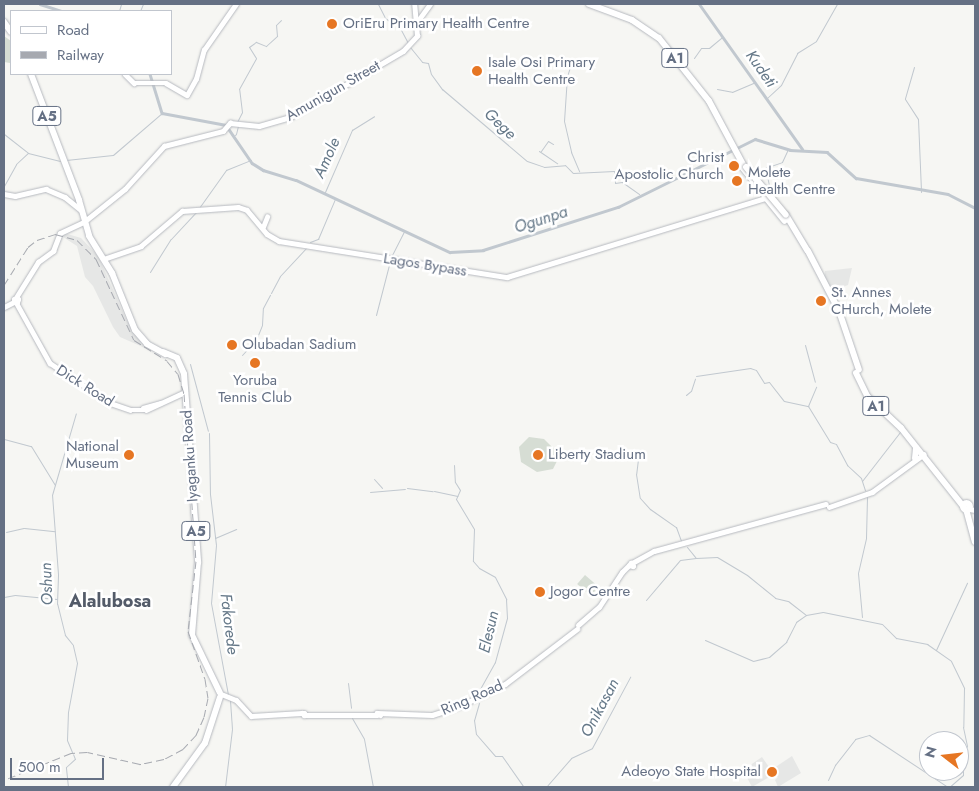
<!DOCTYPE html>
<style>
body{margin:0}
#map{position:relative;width:979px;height:791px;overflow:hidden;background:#f6f6f3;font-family:Jost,sans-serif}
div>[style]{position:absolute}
.built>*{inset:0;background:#e6e7e6}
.green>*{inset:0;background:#d6ddd4;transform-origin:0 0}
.stream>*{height:1px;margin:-0.5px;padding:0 0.5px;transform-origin:0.5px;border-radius:0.5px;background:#c1c8cf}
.canal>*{height:2.5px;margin:-1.25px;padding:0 1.25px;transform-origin:1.25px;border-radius:1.25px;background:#c1c8cf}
.river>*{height:3px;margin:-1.5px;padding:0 1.5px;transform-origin:1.5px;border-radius:1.5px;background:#c1c8cf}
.roads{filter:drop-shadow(0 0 1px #b6b9bf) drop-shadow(0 0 1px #b6b9bf)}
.secondary>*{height:4.5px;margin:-2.25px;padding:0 2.25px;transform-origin:2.25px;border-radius:2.25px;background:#fff}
.secondary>.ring{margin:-2.25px;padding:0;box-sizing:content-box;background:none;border:4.5px solid #fff;border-radius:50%}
.primary>*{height:5px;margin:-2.5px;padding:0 2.5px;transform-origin:2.5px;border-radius:2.5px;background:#fff}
.highway>*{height:6px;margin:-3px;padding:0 3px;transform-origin:3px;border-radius:3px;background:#fff}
.highway>.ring{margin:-3px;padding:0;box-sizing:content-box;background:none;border:6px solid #fff;border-radius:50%}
.rail>*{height:1px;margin-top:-0.5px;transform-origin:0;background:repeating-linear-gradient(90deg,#a6a9b0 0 8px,transparent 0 12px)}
.bridges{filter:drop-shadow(0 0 1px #b6b8bc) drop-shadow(0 0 1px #b6b8bc)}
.highway-bridge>*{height:6px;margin:-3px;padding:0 3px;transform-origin:3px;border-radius:3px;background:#fff}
.dots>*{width:14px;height:14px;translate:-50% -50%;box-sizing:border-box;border:2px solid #fff;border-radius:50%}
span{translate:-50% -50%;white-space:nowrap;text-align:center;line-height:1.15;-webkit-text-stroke:5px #fff;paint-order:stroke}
.shield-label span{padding:1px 4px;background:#fff;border:1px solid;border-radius:4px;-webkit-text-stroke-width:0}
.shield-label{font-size:14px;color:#657084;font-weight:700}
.poi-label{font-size:15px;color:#657084}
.left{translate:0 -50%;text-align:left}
.right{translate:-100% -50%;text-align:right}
.street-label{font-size:15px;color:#657084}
.water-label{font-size:16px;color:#657888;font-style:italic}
.quarter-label{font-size:18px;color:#535b69;font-weight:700}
.frame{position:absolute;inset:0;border:5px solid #657084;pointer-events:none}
.legend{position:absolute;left:10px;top:10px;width:162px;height:65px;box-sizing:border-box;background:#fff;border:1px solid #c1c6ce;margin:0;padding:6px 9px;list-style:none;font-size:15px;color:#657084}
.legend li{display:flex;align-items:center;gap:10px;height:25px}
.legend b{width:25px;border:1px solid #c1c6ce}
.north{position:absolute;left:919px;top:731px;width:50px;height:50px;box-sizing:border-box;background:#fff;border:1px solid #c1c6ce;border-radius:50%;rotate:286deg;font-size:14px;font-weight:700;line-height:20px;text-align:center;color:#657084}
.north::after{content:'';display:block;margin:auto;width:18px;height:22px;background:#e67623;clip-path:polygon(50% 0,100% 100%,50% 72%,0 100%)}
.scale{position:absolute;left:10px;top:758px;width:94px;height:22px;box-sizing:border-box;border:2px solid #657084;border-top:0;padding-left:6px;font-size:15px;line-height:18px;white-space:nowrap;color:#657084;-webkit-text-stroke:4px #fff;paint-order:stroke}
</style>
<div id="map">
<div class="built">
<i style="clip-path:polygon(64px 233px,81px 238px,98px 256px,127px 321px,147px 345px,145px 348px,120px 337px,113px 327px,93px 286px,85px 277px,77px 246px,63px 237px)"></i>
<i style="clip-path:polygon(852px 268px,848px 285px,832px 291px,824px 281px,825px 271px)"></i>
<i style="clip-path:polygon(792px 756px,801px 773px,778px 787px,775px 780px,778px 777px,771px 776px,752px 787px,743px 770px,762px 757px,771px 770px)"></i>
</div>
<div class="green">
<i style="clip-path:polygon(4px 36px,11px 41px,10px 63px,4px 62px)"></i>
<i style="clip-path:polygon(529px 437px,544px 439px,554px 449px,558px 459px,553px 469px,537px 472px,521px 462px,519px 447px)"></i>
<i style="left:585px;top:575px;width:18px;height:12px;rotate:41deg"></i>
</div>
<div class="stream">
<i style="left:378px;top:4px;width:16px;rotate:63deg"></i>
<i style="left:385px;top:18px;width:18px;rotate:34deg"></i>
<i style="left:400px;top:28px;width:17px;rotate:62deg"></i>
<i style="left:119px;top:11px;width:7px;rotate:-74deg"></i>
<i style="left:140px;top:11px;width:8px;rotate:-67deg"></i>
<i style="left:410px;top:47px;width:19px;rotate:51deg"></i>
<i style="left:422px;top:62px;width:6px;rotate:9deg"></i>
<i style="left:428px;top:63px;width:11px;rotate:75deg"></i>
<i style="left:431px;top:74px;width:19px;rotate:54deg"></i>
<i style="left:442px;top:89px;width:111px;rotate:40.3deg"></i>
<i style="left:527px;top:161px;width:18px;rotate:19deg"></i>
<i style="left:544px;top:167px;width:21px;rotate:-5deg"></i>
<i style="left:565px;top:165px;width:11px;rotate:45deg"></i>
<i style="left:573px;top:173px;width:41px;rotate:-2.8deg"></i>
<i style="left:614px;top:171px;width:12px;rotate:85deg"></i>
<i style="left:615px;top:183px;width:7px;rotate:-8deg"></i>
<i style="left:622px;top:182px;width:21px;rotate:35deg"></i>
<i style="left:694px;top:58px;width:12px;rotate:-55deg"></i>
<i style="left:701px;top:48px;width:8px"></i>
<i style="left:709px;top:48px;width:17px;rotate:-40deg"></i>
<i style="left:577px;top:62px;width:9px;rotate:144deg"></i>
<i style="left:570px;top:67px;width:9px;rotate:108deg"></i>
<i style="left:567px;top:76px;width:45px;rotate:93.8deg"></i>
<i style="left:564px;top:121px;width:32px;rotate:77deg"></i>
<i style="left:571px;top:152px;width:21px;rotate:67deg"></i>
<i style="left:914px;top:67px;width:33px;rotate:106deg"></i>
<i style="left:905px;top:99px;width:24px;rotate:57deg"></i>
<i style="left:918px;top:119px;width:73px;rotate:87.6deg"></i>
<i style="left:717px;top:89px;width:15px;rotate:11deg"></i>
<i style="left:732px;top:92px;width:25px;rotate:-23deg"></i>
<i style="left:767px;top:98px;width:19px;rotate:-43deg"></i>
<i style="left:781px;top:85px;width:36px;rotate:-63deg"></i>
<i style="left:797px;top:53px;width:22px;rotate:-32deg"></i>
<i style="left:816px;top:41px;width:43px;rotate:-60.4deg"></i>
<i style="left:237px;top:122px;width:11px;rotate:-63deg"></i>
<i style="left:242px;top:112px;width:23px;rotate:-97deg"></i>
<i style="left:239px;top:89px;width:35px;rotate:-61deg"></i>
<i style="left:256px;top:58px;width:13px;rotate:-122deg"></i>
<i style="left:249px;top:47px;width:9px;rotate:-36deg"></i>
<i style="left:256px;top:42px;width:11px;rotate:22deg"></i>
<i style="left:266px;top:46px;width:15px;rotate:-42deg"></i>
<i style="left:277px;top:36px;width:11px;rotate:-95deg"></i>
<i style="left:276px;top:25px;width:7px;rotate:-45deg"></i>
<i style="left:4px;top:134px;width:31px;rotate:38deg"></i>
<i style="left:28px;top:153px;width:33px;rotate:14deg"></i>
<i style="left:236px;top:134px;width:8px;rotate:-76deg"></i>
<i style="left:235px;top:135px;width:1px;rotate:-45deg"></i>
<i style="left:539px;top:151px;width:22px;rotate:34deg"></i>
<i style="left:541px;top:151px;width:12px;rotate:-55deg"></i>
<i style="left:548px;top:141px;width:6px;rotate:31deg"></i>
<i style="left:66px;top:160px;width:47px;rotate:-6.1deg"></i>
<i style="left:113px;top:155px;width:65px;rotate:-40.6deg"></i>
<i style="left:769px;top:185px;width:17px;rotate:-103deg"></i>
<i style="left:765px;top:168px;width:18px;rotate:-19deg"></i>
<i style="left:782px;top:162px;width:14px;rotate:-65deg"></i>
<i style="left:4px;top:186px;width:25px;rotate:-61deg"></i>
<i style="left:16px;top:164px;width:16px;rotate:-43deg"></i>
<i style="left:325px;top:192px;width:68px;rotate:-66.5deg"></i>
<i style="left:352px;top:130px;width:26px;rotate:-32deg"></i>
<i style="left:199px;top:208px;width:47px;rotate:-54.6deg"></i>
<i style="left:226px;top:170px;width:27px;rotate:-22deg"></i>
<i style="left:310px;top:242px;width:9px;rotate:-21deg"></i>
<i style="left:318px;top:239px;width:43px;rotate:-67deg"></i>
<i style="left:391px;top:257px;width:28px;rotate:-63deg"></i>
<i style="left:150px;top:272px;width:39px;rotate:-58deg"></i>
<i style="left:171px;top:239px;width:38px;rotate:-47deg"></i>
<i style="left:271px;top:293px;width:19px;rotate:-62deg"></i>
<i style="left:280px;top:276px;width:40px;rotate:-47deg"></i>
<i style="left:376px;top:315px;width:56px;rotate:-75.5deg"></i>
<i style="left:805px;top:345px;width:38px;rotate:75deg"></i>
<i style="left:242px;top:355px;width:21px;rotate:-47deg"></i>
<i style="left:256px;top:340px;width:16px;rotate:-68deg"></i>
<i style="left:262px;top:325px;width:17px;rotate:-87deg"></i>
<i style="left:263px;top:308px;width:15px;rotate:-62deg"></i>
<i style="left:190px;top:364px;width:69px;rotate:75deg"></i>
<i style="left:696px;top:376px;width:55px;rotate:-8.4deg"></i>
<i style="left:750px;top:368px;width:6px;rotate:18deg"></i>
<i style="left:756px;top:370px;width:15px;rotate:58deg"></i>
<i style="left:764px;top:383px;width:5px;rotate:-11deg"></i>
<i style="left:769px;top:382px;width:24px;rotate:52deg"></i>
<i style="left:784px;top:401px;width:25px;rotate:12deg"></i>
<i style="left:808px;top:406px;width:42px;rotate:58.6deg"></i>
<i style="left:830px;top:442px;width:6px;rotate:18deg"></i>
<i style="left:836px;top:444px;width:24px;rotate:62deg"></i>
<i style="left:847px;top:465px;width:19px;rotate:43deg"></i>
<i style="left:861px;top:478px;width:13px;rotate:72deg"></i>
<i style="left:686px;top:395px;width:6px;rotate:-39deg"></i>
<i style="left:691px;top:391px;width:13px;rotate:-72deg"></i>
<i style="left:808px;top:406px;width:21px;rotate:-67deg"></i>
<i style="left:209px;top:433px;width:61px;rotate:89.1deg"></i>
<i style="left:210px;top:494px;width:51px;rotate:83.3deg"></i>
<i style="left:216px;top:545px;width:58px;rotate:94.9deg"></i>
<i style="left:211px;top:603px;width:94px;rotate:79.5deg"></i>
<i style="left:4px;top:439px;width:28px;rotate:15deg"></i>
<i style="left:31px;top:446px;width:46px;rotate:58.4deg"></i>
<i style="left:639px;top:451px;width:23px;rotate:97deg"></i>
<i style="left:636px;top:474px;width:24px;rotate:81deg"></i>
<i style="left:640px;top:498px;width:15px;rotate:48deg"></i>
<i style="left:650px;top:509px;width:32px;rotate:35deg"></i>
<i style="left:676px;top:527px;width:15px;rotate:70deg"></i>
<i style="left:454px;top:465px;width:17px;rotate:87deg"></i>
<i style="left:455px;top:482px;width:9px;rotate:58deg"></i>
<i style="left:460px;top:490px;width:10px;rotate:114deg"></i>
<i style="left:456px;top:499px;width:35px;rotate:59deg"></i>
<i style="left:474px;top:529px;width:32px;rotate:92deg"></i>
<i style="left:473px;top:561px;width:9px;rotate:49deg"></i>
<i style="left:479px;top:568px;width:18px;rotate:29deg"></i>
<i style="left:495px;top:577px;width:25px;rotate:63deg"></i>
<i style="left:506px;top:599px;width:19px;rotate:87deg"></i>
<i style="left:507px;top:618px;width:46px;rotate:105.3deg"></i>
<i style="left:495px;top:662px;width:31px;rotate:119deg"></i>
<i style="left:374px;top:479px;width:12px;rotate:48deg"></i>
<i style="left:862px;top:481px;width:62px;rotate:-52.2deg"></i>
<i style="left:407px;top:488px;width:26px;rotate:7deg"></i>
<i style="left:434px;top:491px;width:24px;rotate:12deg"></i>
<i style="left:370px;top:492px;width:35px;rotate:-5deg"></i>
<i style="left:6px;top:532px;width:18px;rotate:-13deg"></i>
<i style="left:24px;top:528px;width:31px;rotate:6deg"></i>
<i style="left:215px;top:538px;width:23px;rotate:-23deg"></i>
<i style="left:687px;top:547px;width:14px;rotate:51deg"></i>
<i style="left:696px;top:558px;width:21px;rotate:-3deg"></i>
<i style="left:717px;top:557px;width:35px;rotate:31deg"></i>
<i style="left:747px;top:575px;width:36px;rotate:39deg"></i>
<i style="left:775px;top:598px;width:13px;rotate:13deg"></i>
<i style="left:788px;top:601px;width:23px;rotate:38deg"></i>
<i style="left:806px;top:615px;width:17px;rotate:-10deg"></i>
<i style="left:823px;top:612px;width:60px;rotate:11.5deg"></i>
<i style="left:882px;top:624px;width:20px;rotate:45deg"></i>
<i style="left:896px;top:638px;width:32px;rotate:11deg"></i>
<i style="left:927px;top:644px;width:29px;rotate:35deg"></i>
<i style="left:951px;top:661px;width:30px;rotate:64deg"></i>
<i style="left:964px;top:688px;width:39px;rotate:91deg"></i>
<i style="left:963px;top:727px;width:19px;rotate:78deg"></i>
<i style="left:967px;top:746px;width:9px;rotate:117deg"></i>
<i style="left:963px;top:754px;width:21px;rotate:90deg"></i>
<i style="left:963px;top:775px;width:18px;rotate:139deg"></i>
<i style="left:4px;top:597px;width:11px;rotate:-10deg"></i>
<i style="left:15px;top:595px;width:42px;rotate:5.4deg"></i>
<i style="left:646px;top:600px;width:52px;rotate:-49.6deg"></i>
<i style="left:680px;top:560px;width:16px;rotate:-7deg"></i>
<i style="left:862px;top:617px;width:44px;rotate:-95.2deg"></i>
<i style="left:858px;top:573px;width:36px;rotate:-77deg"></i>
<i style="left:866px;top:538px;width:41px;rotate:-88.6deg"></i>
<i style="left:705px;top:640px;width:52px;rotate:23.6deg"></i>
<i style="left:753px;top:661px;width:16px;rotate:-14deg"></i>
<i style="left:769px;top:657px;width:23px;rotate:-41deg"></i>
<i style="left:786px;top:642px;width:22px;rotate:-63deg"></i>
<i style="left:796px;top:622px;width:12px;rotate:-35deg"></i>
<i style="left:936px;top:650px;width:74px;rotate:-65.2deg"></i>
<i style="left:348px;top:683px;width:25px;rotate:83deg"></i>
<i style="left:479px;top:703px;width:18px;rotate:106deg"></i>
<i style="left:474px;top:720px;width:14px;rotate:82deg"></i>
<i style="left:476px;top:734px;width:29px;rotate:49deg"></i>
<i style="left:495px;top:756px;width:7px"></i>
<i style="left:502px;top:756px;width:38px;rotate:55deg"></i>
<i style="left:352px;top:718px;width:24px;rotate:60deg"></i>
<i style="left:364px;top:739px;width:49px;rotate:79.4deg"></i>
<i style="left:72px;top:752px;width:13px;rotate:-113deg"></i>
<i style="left:67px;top:740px;width:28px;rotate:-88deg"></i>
<i style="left:68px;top:712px;width:50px;rotate:-79.6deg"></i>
<i style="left:77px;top:663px;width:18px;rotate:-103deg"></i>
<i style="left:73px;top:645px;width:13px;rotate:-129deg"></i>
<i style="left:65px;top:635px;width:32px;rotate:-104deg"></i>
<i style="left:57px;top:604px;width:30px;rotate:-88deg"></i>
<i style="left:58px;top:574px;width:79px;rotate:-94.3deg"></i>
<i style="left:52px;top:495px;width:85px;rotate:-73.7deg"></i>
<i style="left:828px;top:780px;width:17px;rotate:-65deg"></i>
<i style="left:835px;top:765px;width:33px;rotate:-52deg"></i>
<i style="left:855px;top:739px;width:15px;rotate:-16deg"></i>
<i style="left:869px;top:735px;width:95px;rotate:33.4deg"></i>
<i style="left:68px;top:787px;width:20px;rotate:-96deg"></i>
<i style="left:66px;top:767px;width:12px;rotate:-42deg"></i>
<i style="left:75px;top:759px;width:5px;rotate:-112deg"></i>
<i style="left:225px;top:787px;width:58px;rotate:-83.1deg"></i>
<i style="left:232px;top:729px;width:30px;rotate:-94deg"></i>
<i style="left:546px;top:787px;width:38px;rotate:-49deg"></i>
<i style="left:571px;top:758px;width:23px;rotate:-25deg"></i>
<i style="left:592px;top:748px;width:81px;rotate:-61.8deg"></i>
</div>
<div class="canal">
<i style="left:40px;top:4px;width:22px;rotate:18deg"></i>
<i style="left:150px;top:74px;width:41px;rotate:72.9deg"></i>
<i style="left:162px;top:113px;width:65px;rotate:10.6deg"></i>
<i style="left:226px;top:125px;width:46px;rotate:55.6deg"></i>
<i style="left:252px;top:163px;width:13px;rotate:32deg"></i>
<i style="left:263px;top:170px;width:34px;rotate:17deg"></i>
<i style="left:296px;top:180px;width:170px;rotate:25.1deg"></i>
<i style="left:450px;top:252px;width:33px;rotate:-3deg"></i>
<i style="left:483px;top:250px;width:142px;rotate:-17.7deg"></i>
<i style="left:618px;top:207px;width:153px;rotate:-26.4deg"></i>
<i style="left:755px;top:139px;width:37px;rotate:17deg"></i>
<i style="left:790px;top:150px;width:37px;rotate:3deg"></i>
<i style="left:827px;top:152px;width:39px;rotate:42deg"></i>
<i style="left:856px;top:178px;width:93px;rotate:9.9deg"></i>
<i style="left:948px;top:194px;width:30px;rotate:27deg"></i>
</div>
<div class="river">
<i style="left:699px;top:4px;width:178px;rotate:54.6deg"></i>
</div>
<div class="roads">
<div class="secondary">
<i style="left:417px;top:22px;width:22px;rotate:-54deg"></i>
<i style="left:125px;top:74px;width:13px;rotate:45deg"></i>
<i style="left:134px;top:83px;width:32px"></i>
<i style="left:166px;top:83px;width:24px;rotate:30deg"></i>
<i style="left:187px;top:95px;width:18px;rotate:-61deg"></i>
<i style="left:196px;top:79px;width:30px;rotate:-75deg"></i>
<i style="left:204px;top:50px;width:56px;rotate:-55.2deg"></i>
<i class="ring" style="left:763.5px;top:189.5px;width:4.5px;height:4.5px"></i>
<i style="left:4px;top:194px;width:11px;rotate:10deg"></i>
<i style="left:15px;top:196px;width:32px;rotate:-13deg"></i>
<i style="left:46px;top:189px;width:21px;rotate:23deg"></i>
<i style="left:65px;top:197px;width:21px;rotate:39deg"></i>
<i style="left:85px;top:221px;width:51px;rotate:-38.7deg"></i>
<i style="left:125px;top:189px;width:58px;rotate:-47.8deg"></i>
<i style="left:164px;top:146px;width:61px;rotate:-14.3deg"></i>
<i style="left:223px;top:131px;width:11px;rotate:-49deg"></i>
<i style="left:230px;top:123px;width:29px;rotate:6deg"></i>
<i style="left:259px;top:126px;width:33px;rotate:-16deg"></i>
<i style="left:291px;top:117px;width:130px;rotate:-30.5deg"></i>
<i style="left:403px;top:51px;width:21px;rotate:-47deg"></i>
<i style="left:417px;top:36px;width:32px;rotate:-95deg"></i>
<i style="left:263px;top:227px;width:11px;rotate:-68deg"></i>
<i style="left:104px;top:259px;width:39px;rotate:-19deg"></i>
<i style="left:141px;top:246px;width:54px;rotate:-40.5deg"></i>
<i style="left:182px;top:211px;width:56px;rotate:-4.1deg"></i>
<i style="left:238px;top:207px;width:9px;rotate:18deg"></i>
<i style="left:247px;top:210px;width:31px;rotate:50deg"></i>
<i style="left:267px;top:234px;width:14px;rotate:30deg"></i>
<i style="left:279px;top:241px;width:231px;rotate:9deg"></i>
<i style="left:507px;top:277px;width:271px;rotate:-17deg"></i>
<i style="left:16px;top:302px;width:70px;rotate:60.9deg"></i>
<i style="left:50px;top:363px;width:72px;rotate:33.7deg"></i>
<i style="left:110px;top:403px;width:21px;rotate:19deg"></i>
<i style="left:130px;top:410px;width:16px"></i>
<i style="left:146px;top:410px;width:43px;rotate:-24.8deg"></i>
<i style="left:143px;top:408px;width:18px;rotate:-16deg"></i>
</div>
<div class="primary">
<i style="left:14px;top:299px;width:4px"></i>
<i style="left:18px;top:299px;width:3px;rotate:108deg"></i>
<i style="left:17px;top:302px;width:3px;rotate:180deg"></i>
<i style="left:14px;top:302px;width:3px;rotate:-90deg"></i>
<i style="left:15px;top:299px;width:44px;rotate:-58.1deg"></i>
<i style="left:38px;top:262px;width:19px;rotate:-36deg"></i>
<i style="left:53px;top:251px;width:19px;rotate:-69deg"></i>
<i style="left:60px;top:233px;width:26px;rotate:-25deg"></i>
<i style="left:4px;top:307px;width:11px;rotate:-27deg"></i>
<i style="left:829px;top:507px;width:46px;rotate:-19.2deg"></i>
<i style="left:872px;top:492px;width:64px;rotate:-36.2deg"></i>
<i style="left:969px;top:509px;width:6px;rotate:9deg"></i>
<i style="left:632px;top:563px;width:25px;rotate:-29deg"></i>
<i style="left:654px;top:551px;width:178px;rotate:-15.3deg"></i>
<i style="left:578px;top:625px;width:28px;rotate:-41deg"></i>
<i style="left:599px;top:607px;width:42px;rotate:-56.7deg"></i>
<i style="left:622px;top:572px;width:10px;rotate:-45deg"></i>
<i style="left:629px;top:565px;width:4px;rotate:14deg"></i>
<i style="left:633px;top:566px;width:4px;rotate:-124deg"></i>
<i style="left:221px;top:694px;width:16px;rotate:22deg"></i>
<i style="left:236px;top:700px;width:22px;rotate:47deg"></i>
<i style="left:251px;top:716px;width:51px;rotate:-3.4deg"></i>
<i style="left:302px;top:713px;width:3px;rotate:45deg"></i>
<i style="left:304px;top:715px;width:2px;rotate:-90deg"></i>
<i style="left:304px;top:713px;width:2px;rotate:180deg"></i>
<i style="left:304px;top:715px;width:73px"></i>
<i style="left:380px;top:715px;width:4px;rotate:-146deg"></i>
<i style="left:377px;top:713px;width:55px;rotate:2.1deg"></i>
<i style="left:432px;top:715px;width:29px;rotate:-18deg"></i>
<i style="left:460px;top:706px;width:50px;rotate:-26.1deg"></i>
<i style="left:505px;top:684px;width:91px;rotate:-37.4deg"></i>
</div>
<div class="highway">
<i style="left:589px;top:4px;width:46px;rotate:20.4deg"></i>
<i style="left:632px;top:20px;width:32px;rotate:34deg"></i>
<i style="left:659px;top:38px;width:80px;rotate:51.6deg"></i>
<i style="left:709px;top:101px;width:76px;rotate:61.8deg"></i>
<i style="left:4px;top:22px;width:12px;rotate:55deg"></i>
<i style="left:31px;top:74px;width:135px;rotate:69.1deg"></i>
<i style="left:79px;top:200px;width:37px;rotate:74deg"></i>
<i style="left:89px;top:236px;width:44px;rotate:58.1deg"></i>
<i style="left:112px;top:273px;width:61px;rotate:68deg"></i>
<i style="left:135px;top:330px;width:18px;rotate:49deg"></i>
<i style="left:147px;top:344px;width:21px;rotate:29deg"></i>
<i style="left:742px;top:167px;width:35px;rotate:51deg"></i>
<i style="left:767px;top:199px;width:28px;rotate:51deg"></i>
<i style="left:786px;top:215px;width:41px;rotate:59deg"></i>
<i style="left:808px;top:251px;width:63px;rotate:62.6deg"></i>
<i style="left:838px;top:308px;width:65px;rotate:71.3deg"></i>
<i style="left:163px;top:352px;width:15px;rotate:23deg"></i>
<i style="left:177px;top:358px;width:17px;rotate:66deg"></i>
<i style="left:184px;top:374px;width:189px;rotate:85.7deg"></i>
<i style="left:198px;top:562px;width:73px;rotate:94.7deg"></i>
<i style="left:192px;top:635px;width:64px;rotate:64.2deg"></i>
<i style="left:856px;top:373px;width:25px;rotate:64deg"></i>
<i style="left:867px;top:396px;width:47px;rotate:43.3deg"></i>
<i style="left:901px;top:428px;width:100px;rotate:51.5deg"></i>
<i style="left:915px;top:458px;width:10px;rotate:-84deg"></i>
<i class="ring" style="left:962.5px;top:502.5px;width:1px;height:1px"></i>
<i style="left:966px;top:509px;width:34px;rotate:75deg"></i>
<i style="left:173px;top:787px;width:54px;rotate:-54deg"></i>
<i style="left:205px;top:743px;width:48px;rotate:-71.9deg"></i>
</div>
</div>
<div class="rail">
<i style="left:4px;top:285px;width:45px;rotate:-57.7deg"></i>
<i style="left:28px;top:247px;width:11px;rotate:-38deg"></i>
<i style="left:37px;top:240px;width:19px;rotate:-18deg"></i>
<i style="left:55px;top:234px;width:23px;rotate:15deg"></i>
<i style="left:77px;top:240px;width:27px;rotate:45deg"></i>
<i style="left:96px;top:259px;width:89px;rotate:64.9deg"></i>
<i style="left:134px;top:340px;width:39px;rotate:32deg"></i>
<i style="left:167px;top:361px;width:17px;rotate:50deg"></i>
<i style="left:178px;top:374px;width:21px;rotate:73deg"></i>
<i style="left:184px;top:394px;width:167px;rotate:85.9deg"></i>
<i style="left:196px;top:561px;width:70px;rotate:96.5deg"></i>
<i style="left:188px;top:631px;width:51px;rotate:70.5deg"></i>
<i style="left:205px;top:679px;width:19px;rotate:81deg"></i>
<i style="left:208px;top:698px;width:19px;rotate:102deg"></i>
<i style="left:204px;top:717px;width:20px;rotate:114deg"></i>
<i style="left:196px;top:735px;width:19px;rotate:133deg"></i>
<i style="left:183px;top:749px;width:21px;rotate:152deg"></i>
<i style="left:164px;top:759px;width:25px;rotate:168deg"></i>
<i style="left:140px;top:764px;width:54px;rotate:-167.2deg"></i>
<i style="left:87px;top:752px;width:16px;rotate:176deg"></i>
<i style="left:71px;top:753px;width:72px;rotate:158.1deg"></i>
</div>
<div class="bridges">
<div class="highway-bridge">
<i style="left:746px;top:167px;width:62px;rotate:50.2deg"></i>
</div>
</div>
<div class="dots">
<i style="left:332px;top:24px;background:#e67623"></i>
<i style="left:477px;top:71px;background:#e67623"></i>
<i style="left:734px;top:166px;background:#e67623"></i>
<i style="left:737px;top:181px;background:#e67623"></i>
<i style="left:821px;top:301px;background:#e67623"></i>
<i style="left:232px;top:345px;background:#e67623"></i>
<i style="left:255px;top:363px;background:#e67623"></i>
<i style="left:129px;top:455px;background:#e67623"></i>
<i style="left:538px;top:455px;background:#e67623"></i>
<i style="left:540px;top:592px;background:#e67623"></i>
<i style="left:772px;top:772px;background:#e67623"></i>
</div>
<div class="shield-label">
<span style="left:675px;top:58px">A1</span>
<span style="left:47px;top:116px">A5</span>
<span style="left:876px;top:406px">A1</span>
<span style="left:196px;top:531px">A5</span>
</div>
<div class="poi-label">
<span class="left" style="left:343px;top:24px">OriEru Primary Health Centre</span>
<span class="left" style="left:488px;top:71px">Isale Osi Primary<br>Health Centre</span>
<span class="right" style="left:724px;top:166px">Christ<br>Apostolic Church</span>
<span class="left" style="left:748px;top:181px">Molete<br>Health Centre</span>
<span class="left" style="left:831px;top:301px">St. Annes<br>CHurch, Molete</span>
<span class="left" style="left:242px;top:345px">Olubadan Sadium</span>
<span style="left:255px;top:389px">Yoruba<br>Tennis Club</span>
<span class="right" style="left:119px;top:455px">National<br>Museum</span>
<span class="left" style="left:548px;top:455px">Liberty Stadium</span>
<span class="left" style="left:550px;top:592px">Jogor Centre</span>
<span class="right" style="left:761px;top:772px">Adeoyo State Hospital</span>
</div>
<div class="street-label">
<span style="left:333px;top:91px;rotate:-30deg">Amunigun Street</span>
<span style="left:425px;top:265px;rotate:9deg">Lagos Bypass</span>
<span style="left:85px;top:386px;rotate:32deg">Dick Road</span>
<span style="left:190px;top:456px;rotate:-94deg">Iyaganku Road</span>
<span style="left:472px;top:698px;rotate:-24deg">Ring Road</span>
</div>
<div class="water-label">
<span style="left:761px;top:69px;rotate:55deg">Kudeti</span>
<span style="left:500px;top:124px;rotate:43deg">Gege</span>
<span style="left:327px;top:158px;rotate:-66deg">Amole</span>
<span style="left:541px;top:220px;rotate:-18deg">Ogunpa</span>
<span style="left:47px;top:584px;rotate:-92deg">Oshun</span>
<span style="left:229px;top:624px;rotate:83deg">Fakorede</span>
<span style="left:489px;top:632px;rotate:-77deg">Elesun</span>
<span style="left:600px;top:708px;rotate:-62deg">Onikasan</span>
</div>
<div class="quarter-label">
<span style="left:110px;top:601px">Alalubosa</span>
</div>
<div class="frame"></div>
<ul class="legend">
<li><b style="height:6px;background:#fff"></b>Road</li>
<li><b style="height:6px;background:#a6a9b0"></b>Railway</li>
</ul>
<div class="north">N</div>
<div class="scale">500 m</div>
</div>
